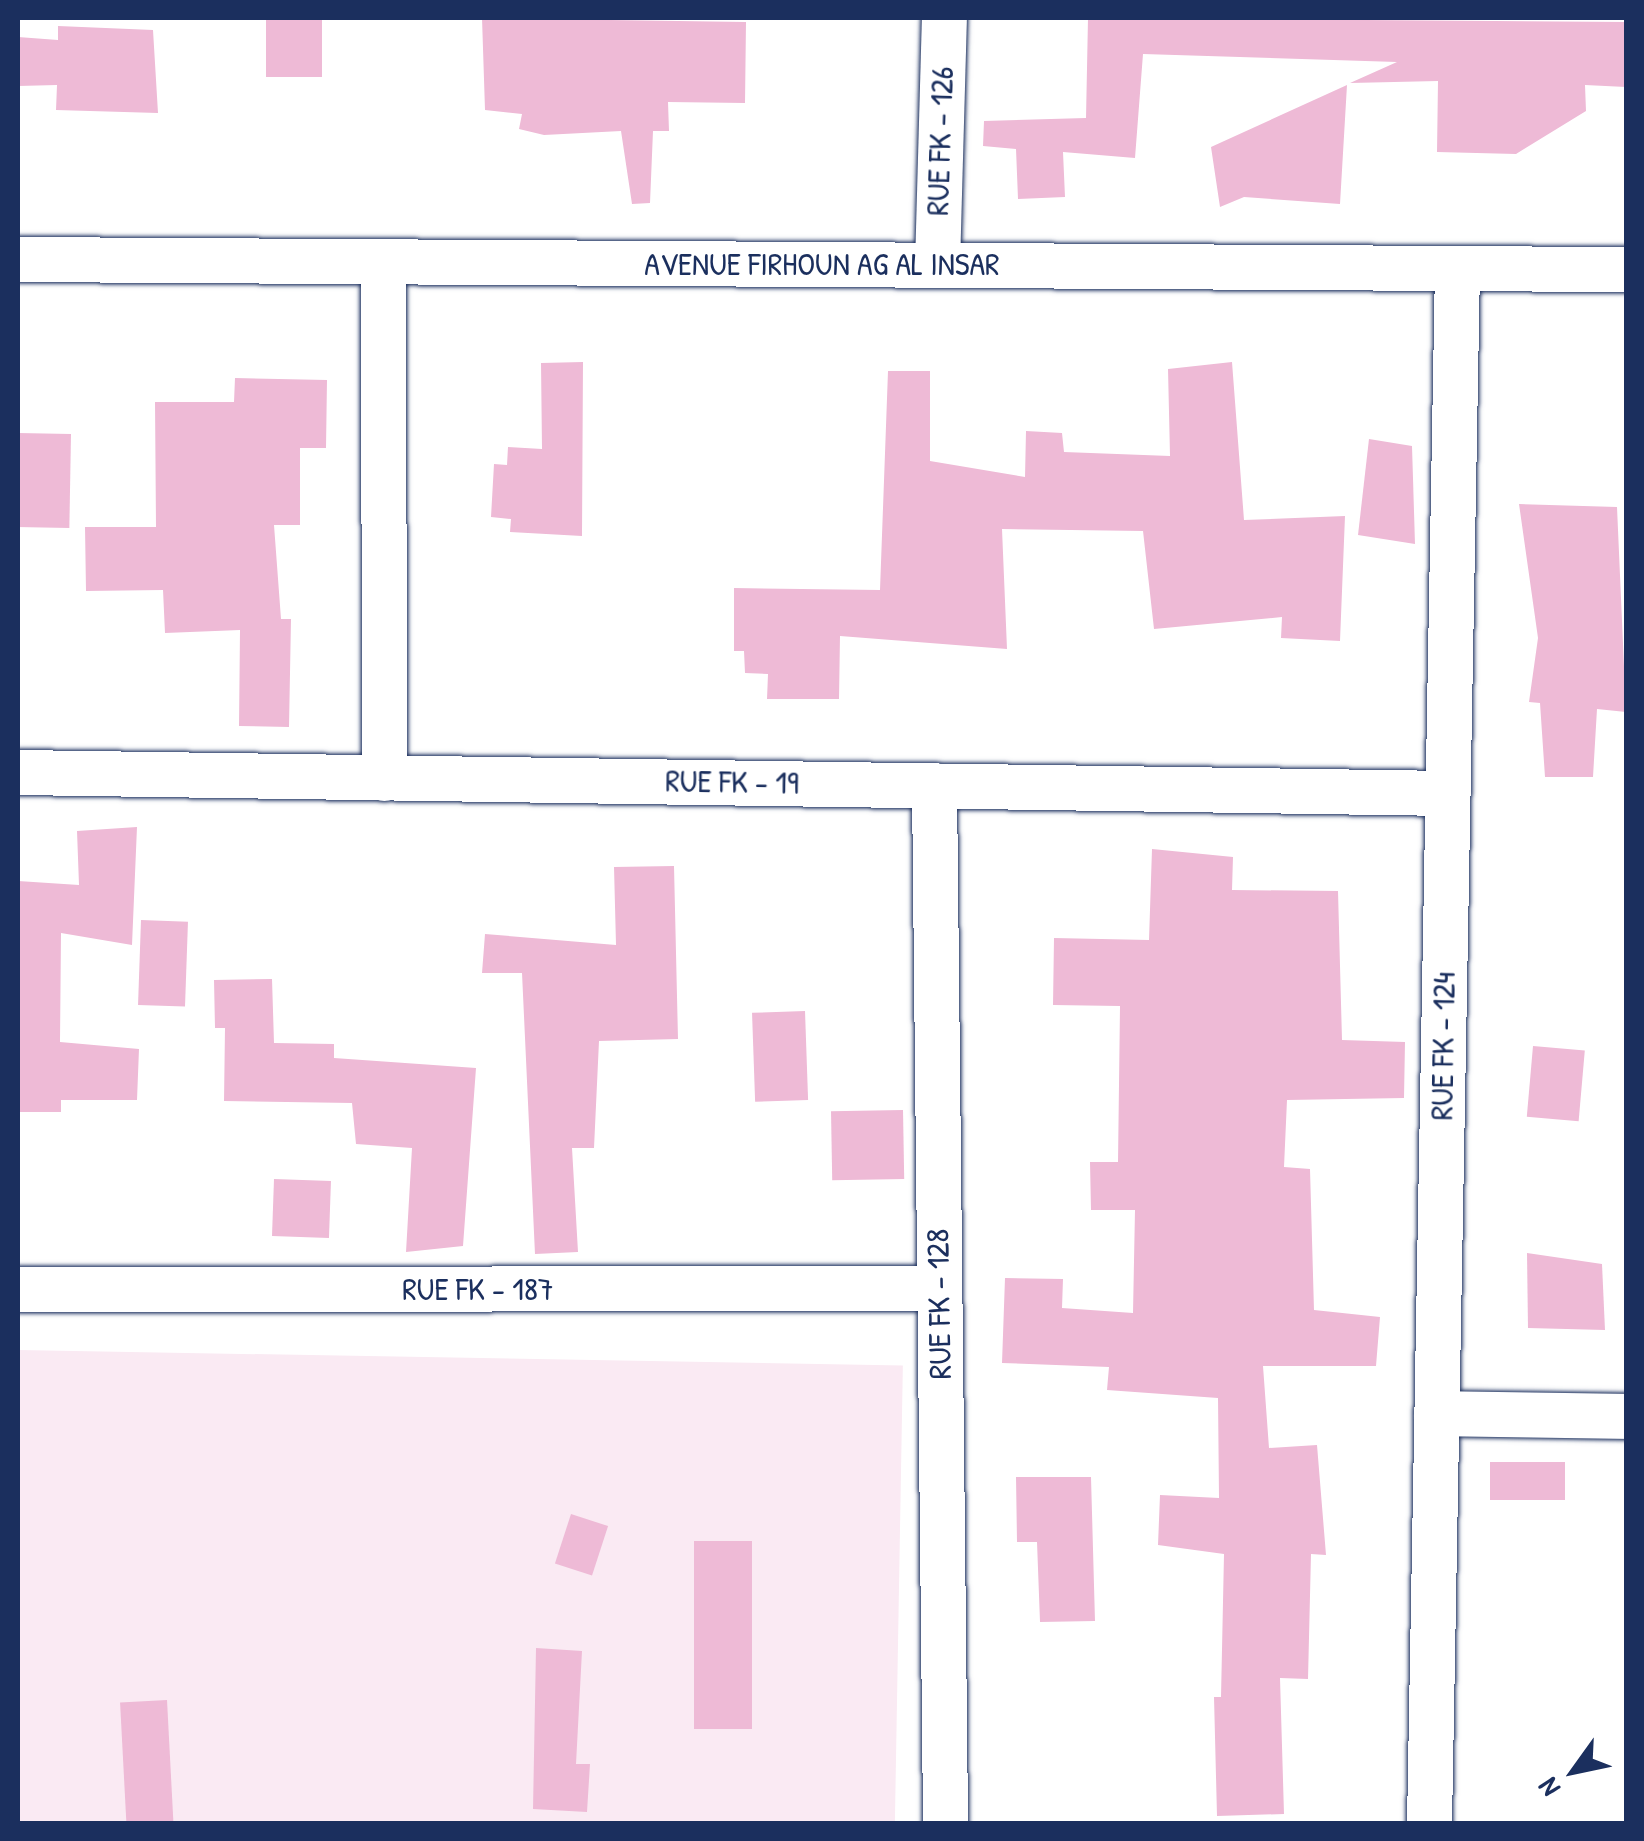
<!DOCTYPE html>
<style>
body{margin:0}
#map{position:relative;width:1644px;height:1841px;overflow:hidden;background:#fff;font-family:"Patrick Hand",sans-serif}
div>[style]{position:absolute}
.built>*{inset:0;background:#faeaf3;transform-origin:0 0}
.building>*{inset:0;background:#eebad6;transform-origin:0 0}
.roads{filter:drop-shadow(0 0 2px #1b2f5e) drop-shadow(0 0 2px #1b2f5e)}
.minor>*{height:45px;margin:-22.5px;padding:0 22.5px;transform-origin:22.5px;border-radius:22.5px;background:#fff}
span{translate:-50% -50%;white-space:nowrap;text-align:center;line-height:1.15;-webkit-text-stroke:9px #fff;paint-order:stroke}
.street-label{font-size:32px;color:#1b2f5e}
.frame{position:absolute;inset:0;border:20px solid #1b2f5e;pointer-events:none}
.north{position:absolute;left:1524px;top:1721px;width:100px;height:100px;-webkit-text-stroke:8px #fff;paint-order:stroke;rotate:237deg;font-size:28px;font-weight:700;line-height:40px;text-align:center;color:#1b2f5e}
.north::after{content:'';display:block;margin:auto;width:35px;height:45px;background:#1b2f5e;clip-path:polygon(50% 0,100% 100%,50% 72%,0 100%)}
</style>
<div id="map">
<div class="built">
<i style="left:18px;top:1350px;width:885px;height:474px;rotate:1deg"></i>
</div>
<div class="building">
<i style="left:266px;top:18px;width:56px;height:59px"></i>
<i style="clip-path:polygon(482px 18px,746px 22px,745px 103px,668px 102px,669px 131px,653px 131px,650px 203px,632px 204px,621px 131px,544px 135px,519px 129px,522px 114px,485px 110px)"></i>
<i style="clip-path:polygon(1088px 18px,1626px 22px,1626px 87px,1585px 85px,1586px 111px,1516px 154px,1437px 152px,1438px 81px,1350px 83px,1397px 62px,1143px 54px,1135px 158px,1063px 152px,1065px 197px,1018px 199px,1016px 149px,983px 146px,984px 121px,1086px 118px)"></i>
<i style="clip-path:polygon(58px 26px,153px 30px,158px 113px,56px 110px,57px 85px,18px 86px,18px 37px,58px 40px)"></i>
<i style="clip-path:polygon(1347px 85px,1340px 204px,1244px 197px,1220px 207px,1211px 147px)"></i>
<i style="clip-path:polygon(583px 362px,582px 536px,510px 532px,511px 519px,491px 517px,494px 464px,507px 465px,508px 447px,542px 449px,541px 363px)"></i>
<i style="clip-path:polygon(1232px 362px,1244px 520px,1345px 516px,1340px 641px,1281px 638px,1282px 617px,1154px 629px,1143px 531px,1002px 529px,1007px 649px,840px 636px,839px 699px,767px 699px,768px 674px,745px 673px,744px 651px,734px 651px,734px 588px,880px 590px,888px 371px,930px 371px,930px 461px,1025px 477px,1026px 431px,1062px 433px,1064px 452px,1170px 456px,1168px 369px)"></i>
<i style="clip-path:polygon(235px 378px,327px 380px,326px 448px,300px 448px,300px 525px,274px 525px,281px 619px,291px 619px,289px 727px,239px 726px,240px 630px,165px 633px,163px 590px,86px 591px,85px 527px,156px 527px,155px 402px,234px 402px)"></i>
<i style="left:18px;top:433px;width:53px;height:94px;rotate:1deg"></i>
<i style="clip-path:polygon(1369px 439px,1412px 446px,1415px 544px,1358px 535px)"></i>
<i style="clip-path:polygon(1519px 504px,1617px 507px,1626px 712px,1597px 709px,1593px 777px,1545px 777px,1540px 703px,1529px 702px,1538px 638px)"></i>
<i style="clip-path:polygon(137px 827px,132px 945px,61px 933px,60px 1042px,139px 1049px,137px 1100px,61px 1100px,61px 1112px,18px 1112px,18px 881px,79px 885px,77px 831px)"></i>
<i style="clip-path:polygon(1152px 849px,1233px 857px,1232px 890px,1338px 891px,1342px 1040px,1405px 1042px,1404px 1098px,1287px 1100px,1284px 1167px,1310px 1169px,1314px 1310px,1380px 1317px,1376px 1366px,1263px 1366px,1269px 1448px,1317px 1445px,1326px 1555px,1311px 1554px,1308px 1679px,1280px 1678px,1284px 1814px,1217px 1816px,1214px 1697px,1221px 1697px,1224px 1554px,1158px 1545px,1160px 1495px,1219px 1498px,1218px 1398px,1107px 1390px,1109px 1367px,1002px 1363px,1005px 1278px,1063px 1279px,1062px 1308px,1133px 1313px,1135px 1210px,1091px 1210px,1090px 1162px,1118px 1162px,1120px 1006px,1053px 1005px,1054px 938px,1149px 940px)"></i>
<i style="clip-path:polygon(674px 866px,678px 1039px,599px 1041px,594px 1148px,572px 1148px,578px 1252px,535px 1254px,522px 973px,482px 973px,485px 934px,616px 945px,614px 867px)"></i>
<i style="left:141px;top:920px;width:47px;height:85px;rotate:2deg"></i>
<i style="clip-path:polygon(272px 979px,274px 1043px,334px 1044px,334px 1058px,476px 1068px,463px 1246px,406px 1252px,412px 1148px,356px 1144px,352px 1103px,224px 1101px,225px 1028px,215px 1028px,214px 980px)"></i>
<i style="left:805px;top:1011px;width:89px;height:53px;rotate:88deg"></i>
<i style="left:1533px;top:1046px;width:52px;height:71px;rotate:5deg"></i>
<i style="left:903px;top:1110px;width:69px;height:72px;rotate:89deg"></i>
<i style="left:274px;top:1179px;width:57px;height:57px;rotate:2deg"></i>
<i style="clip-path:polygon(1527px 1253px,1602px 1264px,1605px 1330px,1528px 1328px)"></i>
<i style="left:1565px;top:1462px;width:38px;height:75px;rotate:90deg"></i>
<i style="clip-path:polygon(1016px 1477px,1091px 1477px,1095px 1621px,1040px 1622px,1037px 1542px,1017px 1542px)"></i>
<i style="left:571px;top:1514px;width:39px;height:52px;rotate:18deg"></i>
<i style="left:694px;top:1541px;width:58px;height:188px"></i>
<i style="clip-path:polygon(536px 1648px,582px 1651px,576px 1764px,590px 1764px,587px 1812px,533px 1809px)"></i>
<i style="left:167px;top:1700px;width:124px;height:47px;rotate:87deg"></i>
</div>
<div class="roads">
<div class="minor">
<i style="left:18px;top:259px;width:1608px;rotate:0.36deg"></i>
<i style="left:383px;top:261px;width:517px;rotate:89.89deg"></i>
<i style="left:937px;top:265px;width:247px;rotate:-88.4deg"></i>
<i style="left:18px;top:772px;width:1429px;rotate:0.84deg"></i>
<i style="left:934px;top:785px;width:1039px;rotate:89.39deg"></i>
<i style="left:18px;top:1289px;width:921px;rotate:-0.06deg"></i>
<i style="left:1436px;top:1413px;width:190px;rotate:0.9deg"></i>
<i style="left:1429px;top:1824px;width:1556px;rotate:-88.97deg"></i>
</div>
</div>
<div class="street-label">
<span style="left:940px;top:141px;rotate:-88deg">RUE FK - 126</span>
<span style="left:822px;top:264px">AVENUE FIRHOUN AG AL INSAR</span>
<span style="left:732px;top:782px;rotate:1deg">RUE FK - 19</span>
<span style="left:1443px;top:1046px;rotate:-89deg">RUE FK - 124</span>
<span style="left:478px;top:1289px">RUE FK - 187</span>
<span style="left:939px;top:1304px;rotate:-91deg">RUE FK - 128</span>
</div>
<div class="frame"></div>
<div class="north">N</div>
</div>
